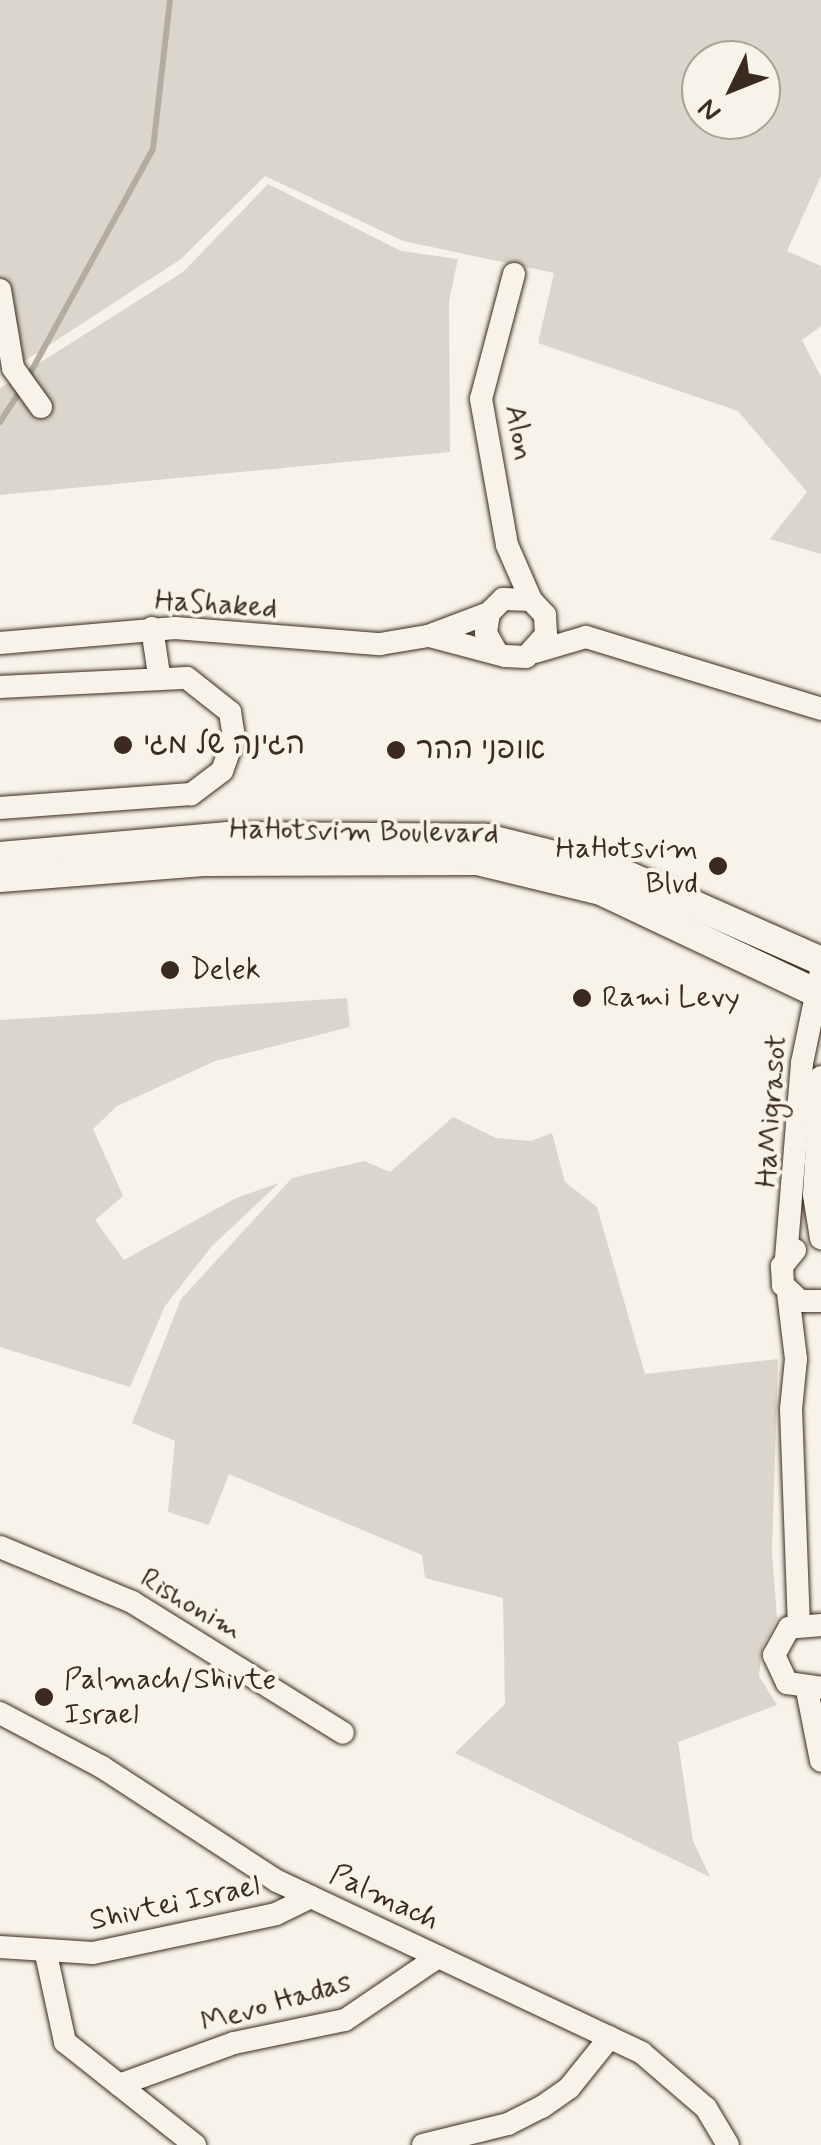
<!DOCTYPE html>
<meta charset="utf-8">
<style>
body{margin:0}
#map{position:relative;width:821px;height:2145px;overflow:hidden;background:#f7f3e8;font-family:Mynerve,"Playpen Sans Hebrew",sans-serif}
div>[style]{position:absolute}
.green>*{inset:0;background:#dbd6cb}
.stream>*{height:6px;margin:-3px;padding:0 3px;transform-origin:3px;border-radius:3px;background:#b4aca0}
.roads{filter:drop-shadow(0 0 2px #3b2a1e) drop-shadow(0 0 2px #3b2a1e)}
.minor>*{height:22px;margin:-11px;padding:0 11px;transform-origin:11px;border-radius:11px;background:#f7f3e8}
.major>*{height:28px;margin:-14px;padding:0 14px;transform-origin:14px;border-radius:14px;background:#f7f3e8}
.dots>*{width:28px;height:28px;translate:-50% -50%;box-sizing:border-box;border:5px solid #f7f3e8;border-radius:50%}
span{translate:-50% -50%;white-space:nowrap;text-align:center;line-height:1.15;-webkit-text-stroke:8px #f7f3e8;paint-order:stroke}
.street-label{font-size:30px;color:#3b2a1e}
.poi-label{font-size:30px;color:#3b2a1e}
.left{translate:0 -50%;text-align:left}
.right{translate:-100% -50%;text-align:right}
.north{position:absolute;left:681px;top:40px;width:100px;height:100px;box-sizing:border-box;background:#f7f3e8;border:2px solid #aca397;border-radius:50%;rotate:227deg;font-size:28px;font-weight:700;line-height:40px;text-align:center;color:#3b2a1e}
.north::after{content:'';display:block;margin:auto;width:35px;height:45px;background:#3b2a1e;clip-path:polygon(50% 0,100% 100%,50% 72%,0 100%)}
</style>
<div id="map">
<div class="green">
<i style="clip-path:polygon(evenodd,0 0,821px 0,821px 176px,787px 251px,821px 266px,821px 326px,802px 340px,821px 377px,821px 554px,770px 539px,807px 492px,738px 411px,538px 343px,554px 273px,403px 241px,265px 176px,181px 259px,14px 368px,0 284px,0 0,701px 60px,761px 60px,761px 120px,701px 120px,701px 60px)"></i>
<i style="clip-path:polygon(268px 184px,401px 251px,458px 259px,449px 301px,450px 452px,0 495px,0 388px,183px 272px)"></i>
<i style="clip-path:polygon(347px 998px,350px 1027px,215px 1061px,117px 1106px,93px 1129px,123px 1196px,95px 1220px,124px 1260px,236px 1198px,279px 1183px,212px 1246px,165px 1306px,130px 1387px,0 1347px,0 1020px)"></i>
<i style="clip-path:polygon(453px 1117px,496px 1138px,531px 1141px,552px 1133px,565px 1182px,597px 1207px,645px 1374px,778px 1359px,772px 1552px,777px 1619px,762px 1647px,759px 1676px,777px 1705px,678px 1742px,693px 1841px,710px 1877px,455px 1753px,505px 1704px,503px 1598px,425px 1578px,422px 1555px,229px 1474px,209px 1525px,168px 1512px,175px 1441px,132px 1423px,181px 1299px,292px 1178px,364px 1161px,390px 1172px)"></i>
</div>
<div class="stream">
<i style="left:27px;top:379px;width:262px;rotate:-61.3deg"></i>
<i style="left:153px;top:149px;width:150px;rotate:-83.5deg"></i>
<i style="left:0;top:422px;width:38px;rotate:-57deg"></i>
</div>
<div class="roads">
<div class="minor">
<i style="left:514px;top:274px;width:129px;rotate:104.8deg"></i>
<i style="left:481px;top:399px;width:148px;rotate:79.9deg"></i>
<i style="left:507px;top:545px;width:60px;rotate:66.4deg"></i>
<i style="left:0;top:290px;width:79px;rotate:80.5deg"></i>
<i style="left:13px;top:368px;width:48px;rotate:54.3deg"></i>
<i style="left:152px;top:628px;width:48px;rotate:81.5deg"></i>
<i style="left:430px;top:636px;width:78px;rotate:14.9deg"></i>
<i style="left:505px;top:656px;width:21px;rotate:3deg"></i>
<i style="left:526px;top:657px;width:30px;rotate:-48deg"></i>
<i style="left:546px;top:635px;width:20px;rotate:-93deg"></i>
<i style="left:545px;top:615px;width:21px;rotate:-133deg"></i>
<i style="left:531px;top:600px;width:28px;rotate:-178deg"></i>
<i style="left:503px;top:599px;width:20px;rotate:135deg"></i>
<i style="left:489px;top:613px;width:20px;rotate:99deg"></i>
<i style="left:486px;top:633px;width:21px;rotate:61deg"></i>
<i style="left:0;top:643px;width:176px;rotate:-4.9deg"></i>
<i style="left:175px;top:628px;width:206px;rotate:4.5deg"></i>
<i style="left:380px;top:644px;width:49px;rotate:-9.5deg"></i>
<i style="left:428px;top:636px;width:65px;rotate:-20.7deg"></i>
<i style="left:535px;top:652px;width:53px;rotate:-16.4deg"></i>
<i style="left:586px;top:637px;width:246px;rotate:17deg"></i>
<i style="left:0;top:687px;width:187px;rotate:-2.8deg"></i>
<i style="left:187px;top:678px;width:55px;rotate:38.3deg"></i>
<i style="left:230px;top:712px;width:26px;rotate:81deg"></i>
<i style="left:234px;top:738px;width:35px;rotate:110deg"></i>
<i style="left:222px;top:771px;width:39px;rotate:143deg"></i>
<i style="left:191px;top:794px;width:192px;rotate:175.8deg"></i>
<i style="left:821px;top:1077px;width:118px;rotate:93.4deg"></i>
<i style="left:814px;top:1195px;width:44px;rotate:80.8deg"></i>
<i style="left:795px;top:1250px;width:21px;rotate:129deg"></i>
<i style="left:782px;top:1266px;width:19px;rotate:87deg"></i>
<i style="left:783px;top:1285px;width:23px;rotate:43deg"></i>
<i style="left:800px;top:1301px;width:21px"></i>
<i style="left:786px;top:1258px;width:196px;rotate:-85.3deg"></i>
<i style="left:802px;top:1063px;width:94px;rotate:-78.3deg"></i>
<i style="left:788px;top:1293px;width:66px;rotate:83.1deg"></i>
<i style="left:796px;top:1359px;width:50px;rotate:95.7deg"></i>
<i style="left:791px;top:1409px;width:215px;rotate:87.9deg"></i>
<i style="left:0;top:1547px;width:143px;rotate:22.6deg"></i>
<i style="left:132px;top:1602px;width:248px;rotate:31.8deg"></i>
<i style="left:821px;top:1625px;width:32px;rotate:175deg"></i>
<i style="left:789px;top:1628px;width:31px;rotate:119deg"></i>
<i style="left:774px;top:1655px;width:31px;rotate:65deg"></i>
<i style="left:787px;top:1683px;width:34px;rotate:8deg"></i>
<i style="left:807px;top:1690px;width:72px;rotate:78.8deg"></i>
<i style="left:0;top:1713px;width:115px;rotate:27.9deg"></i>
<i style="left:102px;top:1767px;width:209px;rotate:33.1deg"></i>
<i style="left:277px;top:1881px;width:403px;rotate:25.2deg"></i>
<i style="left:642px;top:2053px;width:84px;rotate:40.7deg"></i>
<i style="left:706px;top:2108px;width:43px;rotate:59.3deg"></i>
<i style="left:0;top:1947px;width:93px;rotate:3.7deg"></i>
<i style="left:93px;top:1953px;width:187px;rotate:-12deg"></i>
<i style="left:276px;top:1914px;width:39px;rotate:-26deg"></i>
<i style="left:46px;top:1954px;width:90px;rotate:77.8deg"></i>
<i style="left:65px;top:2042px;width:166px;rotate:38.4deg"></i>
<i style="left:119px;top:2085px;width:122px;rotate:-20.1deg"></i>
<i style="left:234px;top:2043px;width:113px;rotate:-11.7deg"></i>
<i style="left:345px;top:2020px;width:112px;rotate:-34.1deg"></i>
<i style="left:423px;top:2145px;width:88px;rotate:-13.9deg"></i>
<i style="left:508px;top:2124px;width:38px;rotate:-27deg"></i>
<i style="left:542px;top:2107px;width:33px;rotate:-35deg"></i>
<i style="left:569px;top:2088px;width:65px;rotate:-51.2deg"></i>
</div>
<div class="major">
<i style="left:0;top:856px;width:229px;rotate:-5deg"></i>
<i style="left:228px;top:836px;width:258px;rotate:0.4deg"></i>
<i style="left:486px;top:838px;width:136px;rotate:14deg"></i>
<i style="left:618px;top:871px;width:222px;rotate:23.9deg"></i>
<i style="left:0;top:878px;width:204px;rotate:-4.5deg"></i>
<i style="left:203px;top:862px;width:274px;rotate:-0.2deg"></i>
<i style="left:477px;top:861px;width:128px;rotate:13.6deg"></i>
<i style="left:601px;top:891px;width:243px;rotate:25.3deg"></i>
</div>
</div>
<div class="dots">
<i style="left:123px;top:745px;background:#3b2a1e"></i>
<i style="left:396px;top:750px;background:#3b2a1e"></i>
<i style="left:718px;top:866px;background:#3b2a1e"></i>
<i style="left:170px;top:970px;background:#3b2a1e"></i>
<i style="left:582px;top:998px;background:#3b2a1e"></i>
<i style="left:44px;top:1697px;background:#3b2a1e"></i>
</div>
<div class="street-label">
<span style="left:518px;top:433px;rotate:81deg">Alon</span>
<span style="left:216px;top:605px;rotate:4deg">HaShaked</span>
<span style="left:364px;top:832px;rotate:1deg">HaHotsvim Boulevard</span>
<span style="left:772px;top:1111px;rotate:-86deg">HaMigrasot</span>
<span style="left:191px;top:1605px;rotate:31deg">Rishonim</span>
<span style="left:384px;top:1898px;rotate:25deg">Palmach</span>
<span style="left:175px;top:1904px;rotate:-12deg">Shivtei Israel</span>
<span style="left:276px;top:2003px;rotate:-16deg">Mevo Hadas</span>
</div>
<div class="poi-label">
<span class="left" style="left:143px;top:745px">הגינה של מגי</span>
<span class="left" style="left:416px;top:750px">אופני ההר</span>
<span class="right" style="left:698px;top:866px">HaHotsvim<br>Blvd</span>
<span class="left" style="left:190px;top:970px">Delek</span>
<span class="left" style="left:602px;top:998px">Rami Levy</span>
<span class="left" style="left:64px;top:1697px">Palmach/Shivte<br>Israel</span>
</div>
<div class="north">N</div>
</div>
